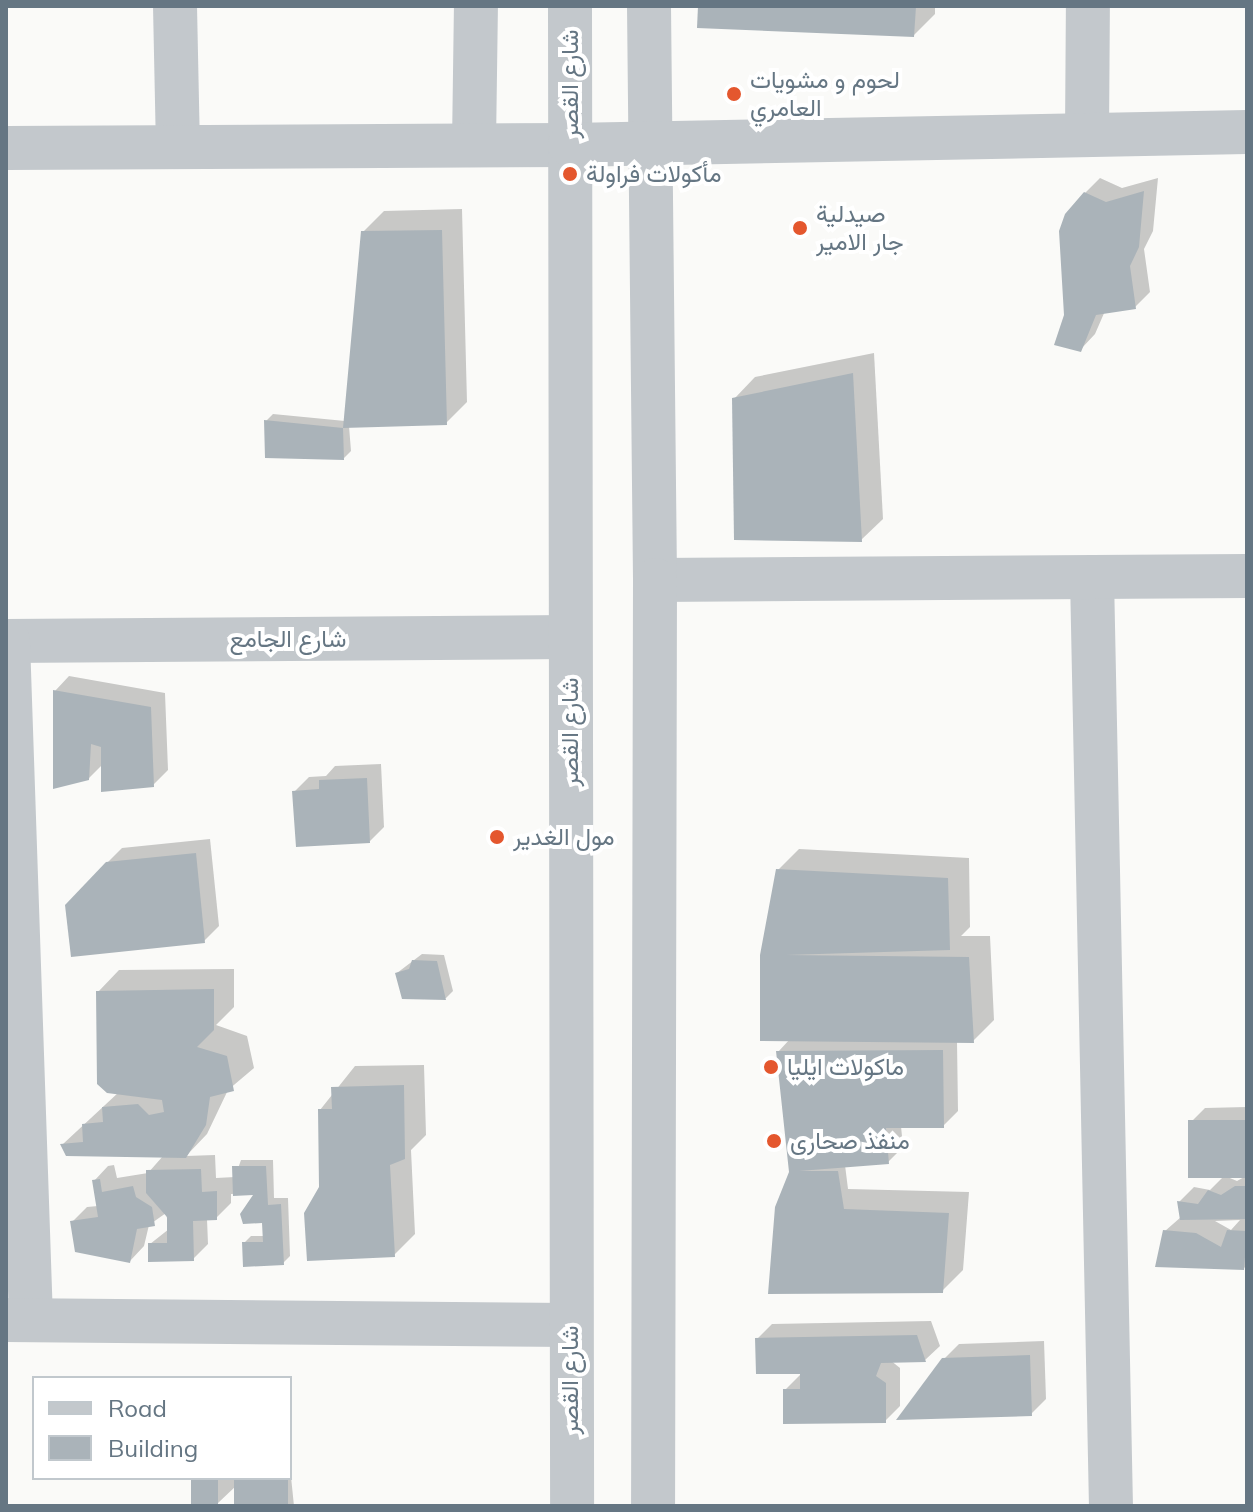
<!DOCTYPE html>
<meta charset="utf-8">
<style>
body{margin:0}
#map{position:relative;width:1253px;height:1512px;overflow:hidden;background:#fafaf8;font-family:Mulish,Vazirmatn,sans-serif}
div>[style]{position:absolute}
.shadow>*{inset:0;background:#0003}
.building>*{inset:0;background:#aab3b9;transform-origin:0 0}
.minor>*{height:44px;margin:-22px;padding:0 22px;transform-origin:22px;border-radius:22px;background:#c3c8cc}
.tertiary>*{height:44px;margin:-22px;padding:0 22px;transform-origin:22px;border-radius:22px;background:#c3c8cc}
.dots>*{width:22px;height:22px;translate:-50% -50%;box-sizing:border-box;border:4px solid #fff;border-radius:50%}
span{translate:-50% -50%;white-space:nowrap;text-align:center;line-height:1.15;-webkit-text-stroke:8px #fff;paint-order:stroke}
.poi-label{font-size:24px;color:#657683}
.left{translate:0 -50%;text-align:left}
.street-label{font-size:24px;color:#657683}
.frame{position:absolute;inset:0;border:8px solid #657683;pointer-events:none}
.legend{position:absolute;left:32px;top:1376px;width:260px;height:104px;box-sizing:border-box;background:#fff;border:2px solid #c1c8cd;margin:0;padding:10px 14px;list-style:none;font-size:24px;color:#657683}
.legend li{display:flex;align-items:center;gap:16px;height:40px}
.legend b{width:40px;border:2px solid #c1c8cd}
</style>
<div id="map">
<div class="shadow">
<i style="clip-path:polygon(700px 6px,935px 6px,935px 14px,914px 35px)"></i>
<i style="clip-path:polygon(1100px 178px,1122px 188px,1158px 178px,1153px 231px,1144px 249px,1150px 292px,1135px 307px,1105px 311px,1095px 334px,1081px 349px,1066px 315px,1085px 193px)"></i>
<i style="clip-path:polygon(462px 209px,467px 402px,446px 423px,349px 426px,351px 451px,344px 458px,266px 421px,273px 414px,345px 421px,363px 232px,384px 211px)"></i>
<i style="clip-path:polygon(874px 353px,883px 519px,861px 540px,734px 399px,755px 377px)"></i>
<i style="clip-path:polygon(69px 676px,165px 693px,168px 770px,153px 785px,103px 764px,88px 779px,55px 691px)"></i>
<i style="clip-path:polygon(381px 764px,384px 827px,370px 841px,294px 792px,309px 777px,326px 776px,335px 766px)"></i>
<i style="clip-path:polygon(210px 839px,219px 926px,204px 941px,107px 863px,122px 848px)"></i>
<i style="clip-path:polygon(799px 849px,969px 858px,970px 927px,961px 936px,990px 936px,994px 1020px,973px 1041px,957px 1041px,958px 1111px,943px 1126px,901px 1126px,903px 1147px,888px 1162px,845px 1165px,848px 1189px,969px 1192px,963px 1270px,942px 1291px,791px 1172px,778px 1052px,790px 1039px,778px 870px)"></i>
<i style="clip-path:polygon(422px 954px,444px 955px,453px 991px,446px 998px,403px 997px,397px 973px)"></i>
<i style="clip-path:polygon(234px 969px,234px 1007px,216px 1025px,247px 1036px,254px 1068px,228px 1090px,207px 1134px,186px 1156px,215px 1155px,216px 1178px,235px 1177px,241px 1160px,273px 1160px,274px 1198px,288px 1198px,290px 1256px,283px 1263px,244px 1243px,251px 1236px,265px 1236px,257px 1193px,231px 1194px,231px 1203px,216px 1218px,207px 1219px,208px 1244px,193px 1259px,150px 1244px,169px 1229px,166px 1213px,149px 1225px,144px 1246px,130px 1261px,72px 1222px,87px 1207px,98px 1206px,94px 1181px,108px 1166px,114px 1165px,117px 1178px,148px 1173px,163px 1156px,63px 1144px,119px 1092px,98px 992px,119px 970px)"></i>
<i style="clip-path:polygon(424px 1065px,426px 1135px,411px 1150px,415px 1234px,394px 1255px,321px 1187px,320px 1110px,355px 1066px)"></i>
<i style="clip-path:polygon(evenodd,1247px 1107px,1247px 1265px,1244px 1268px,1165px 1231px,1181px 1217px,1179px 1202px,1194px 1187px,1210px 1190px,1224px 1176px,1190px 1123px,1205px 1108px,1247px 1107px,1225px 1176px,1246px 1176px,1237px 1181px,1225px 1176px,1247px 1107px,1240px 1220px,1231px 1230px,1215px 1221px,1240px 1220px)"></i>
<i style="clip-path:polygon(931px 1321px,940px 1346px,925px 1360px,890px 1360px,900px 1368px,900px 1406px,885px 1421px,785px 1390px,803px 1372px,757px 1339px,772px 1324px)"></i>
<i style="clip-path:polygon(1044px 1341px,1046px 1399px,1031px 1414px,944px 1359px,959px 1344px)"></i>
<i style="clip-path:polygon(290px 1467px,294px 1506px,237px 1506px,237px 1485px,218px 1503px,193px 1478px,290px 1478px)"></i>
</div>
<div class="building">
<i style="clip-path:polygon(698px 6px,916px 6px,914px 37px,697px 28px)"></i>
<i style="clip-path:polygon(1144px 191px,1139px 247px,1130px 266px,1136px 309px,1096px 315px,1081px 352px,1054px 345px,1064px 315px,1059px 231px,1065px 214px,1084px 192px,1106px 202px)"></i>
<i style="clip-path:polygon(442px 230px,447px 425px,343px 428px,344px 460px,265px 458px,264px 420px,343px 428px,361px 231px)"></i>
<i style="clip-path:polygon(853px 373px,862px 542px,734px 540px,732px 398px)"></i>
<i style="clip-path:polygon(53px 690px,151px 707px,154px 787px,101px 792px,101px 747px,91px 744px,89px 780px,53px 789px)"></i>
<i style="clip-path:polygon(367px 778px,370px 843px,296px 847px,292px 791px,319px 789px,319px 780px)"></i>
<i style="clip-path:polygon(196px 853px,205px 943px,71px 957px,65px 905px,106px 862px)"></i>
<i style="clip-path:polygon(776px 869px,948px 878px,950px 950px,786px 955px,969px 957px,974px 1043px,760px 1041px,760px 955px)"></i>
<i style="clip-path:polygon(412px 960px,437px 961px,446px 1000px,402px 999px,395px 973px,409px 969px)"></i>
<i style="clip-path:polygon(214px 989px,214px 1030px,197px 1047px,227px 1056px,234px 1091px,210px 1097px,206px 1125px,186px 1158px,66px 1156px,60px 1144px,83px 1142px,82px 1124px,103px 1122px,102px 1107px,138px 1104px,149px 1115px,164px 1112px,162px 1100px,107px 1093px,97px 1084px,96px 991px)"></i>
<i style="clip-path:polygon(943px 1050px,944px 1128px,886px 1128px,889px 1164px,799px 1171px,838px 1171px,844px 1209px,949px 1213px,943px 1293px,768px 1294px,775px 1207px,789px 1172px,776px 1051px)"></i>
<i style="clip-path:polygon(404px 1085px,405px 1159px,390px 1165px,395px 1257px,307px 1261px,304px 1213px,319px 1187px,318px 1109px,332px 1109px,331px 1087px)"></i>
<i style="left:1247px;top:1120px;width:58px;height:59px;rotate:90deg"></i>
<i style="clip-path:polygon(232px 1166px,266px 1166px,268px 1205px,281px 1204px,284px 1265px,243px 1267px,242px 1242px,263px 1242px,262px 1223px,243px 1224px,240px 1214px,253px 1195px,233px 1196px)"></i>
<i style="clip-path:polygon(201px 1169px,202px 1192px,217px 1191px,217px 1220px,193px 1221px,194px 1261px,148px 1262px,148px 1243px,167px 1243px,167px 1217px,146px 1193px,146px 1170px)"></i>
<i style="clip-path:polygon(100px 1179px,102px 1192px,133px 1186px,136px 1197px,152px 1207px,155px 1226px,137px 1229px,130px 1263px,75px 1252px,70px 1221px,98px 1217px,92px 1180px)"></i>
<i style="clip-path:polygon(1235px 1186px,1247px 1186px,1247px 1219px,1180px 1220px,1177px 1201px,1198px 1204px,1208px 1190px,1221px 1195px)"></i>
<i style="clip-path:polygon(1163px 1230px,1196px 1233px,1221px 1247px,1227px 1230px,1247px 1231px,1244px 1270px,1155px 1267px)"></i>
<i style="clip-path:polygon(917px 1335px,926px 1362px,881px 1363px,876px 1376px,886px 1383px,886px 1423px,783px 1424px,783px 1389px,800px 1389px,800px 1374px,756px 1374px,755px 1338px)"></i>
<i style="clip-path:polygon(1030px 1355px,1032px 1416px,896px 1420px,942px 1358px)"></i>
<i style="left:191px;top:1478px;width:27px;height:28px"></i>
<i style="left:234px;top:1478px;width:54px;height:28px"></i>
</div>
<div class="minor">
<i style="left:175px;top:6px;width:139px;rotate:88.8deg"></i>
<i style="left:1087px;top:135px;width:129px;rotate:-89.6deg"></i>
<i style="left:474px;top:145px;width:139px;rotate:-89.2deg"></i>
<i style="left:6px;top:148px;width:564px;rotate:-0.3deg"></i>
<i style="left:1092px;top:577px;width:929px;rotate:88.83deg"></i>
<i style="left:655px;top:580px;width:592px;rotate:-0.39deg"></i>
<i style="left:6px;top:641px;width:564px;rotate:-0.41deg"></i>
<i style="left:8px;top:641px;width:679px;rotate:88.06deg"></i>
<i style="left:6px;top:1320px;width:564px;rotate:0.51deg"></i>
</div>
<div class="tertiary">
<i style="left:570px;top:6px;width:1500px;rotate:89.92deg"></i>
<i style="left:649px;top:6px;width:574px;rotate:89.4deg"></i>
<i style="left:655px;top:580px;width:926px;rotate:90.12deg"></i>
<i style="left:570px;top:145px;width:677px;rotate:-1.1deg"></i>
</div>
<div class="dots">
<i style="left:734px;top:94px;background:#e4572e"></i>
<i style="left:570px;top:174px;background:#e4572e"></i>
<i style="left:800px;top:228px;background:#e4572e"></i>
<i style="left:497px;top:837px;background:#e4572e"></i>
<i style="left:771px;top:1067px;background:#e4572e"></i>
<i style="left:774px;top:1141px;background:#e4572e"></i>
</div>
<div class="poi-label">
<span class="left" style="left:750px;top:94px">لحوم و مشويات<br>العامري</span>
<span class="left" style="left:586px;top:174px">مأكولات فراولة</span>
<span class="left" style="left:816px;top:228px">صيدلية<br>جار الامير</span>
<span class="left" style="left:513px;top:837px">مول الغدير</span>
<span class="left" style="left:787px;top:1067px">ماكولات ايليا</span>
<span class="left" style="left:790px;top:1141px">منفذ صحارى</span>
</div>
<div class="street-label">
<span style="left:570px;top:84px;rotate:-90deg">شارع القصر</span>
<span style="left:288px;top:639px">شارع الجامع</span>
<span style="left:570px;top:732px;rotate:-90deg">شارع القصر</span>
<span style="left:570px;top:1380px;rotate:-90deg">شارع القصر</span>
</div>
<div class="frame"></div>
<ul class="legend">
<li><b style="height:10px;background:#c3c8cc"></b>Road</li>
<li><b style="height:22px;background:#aab3b9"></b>Building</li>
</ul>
</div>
